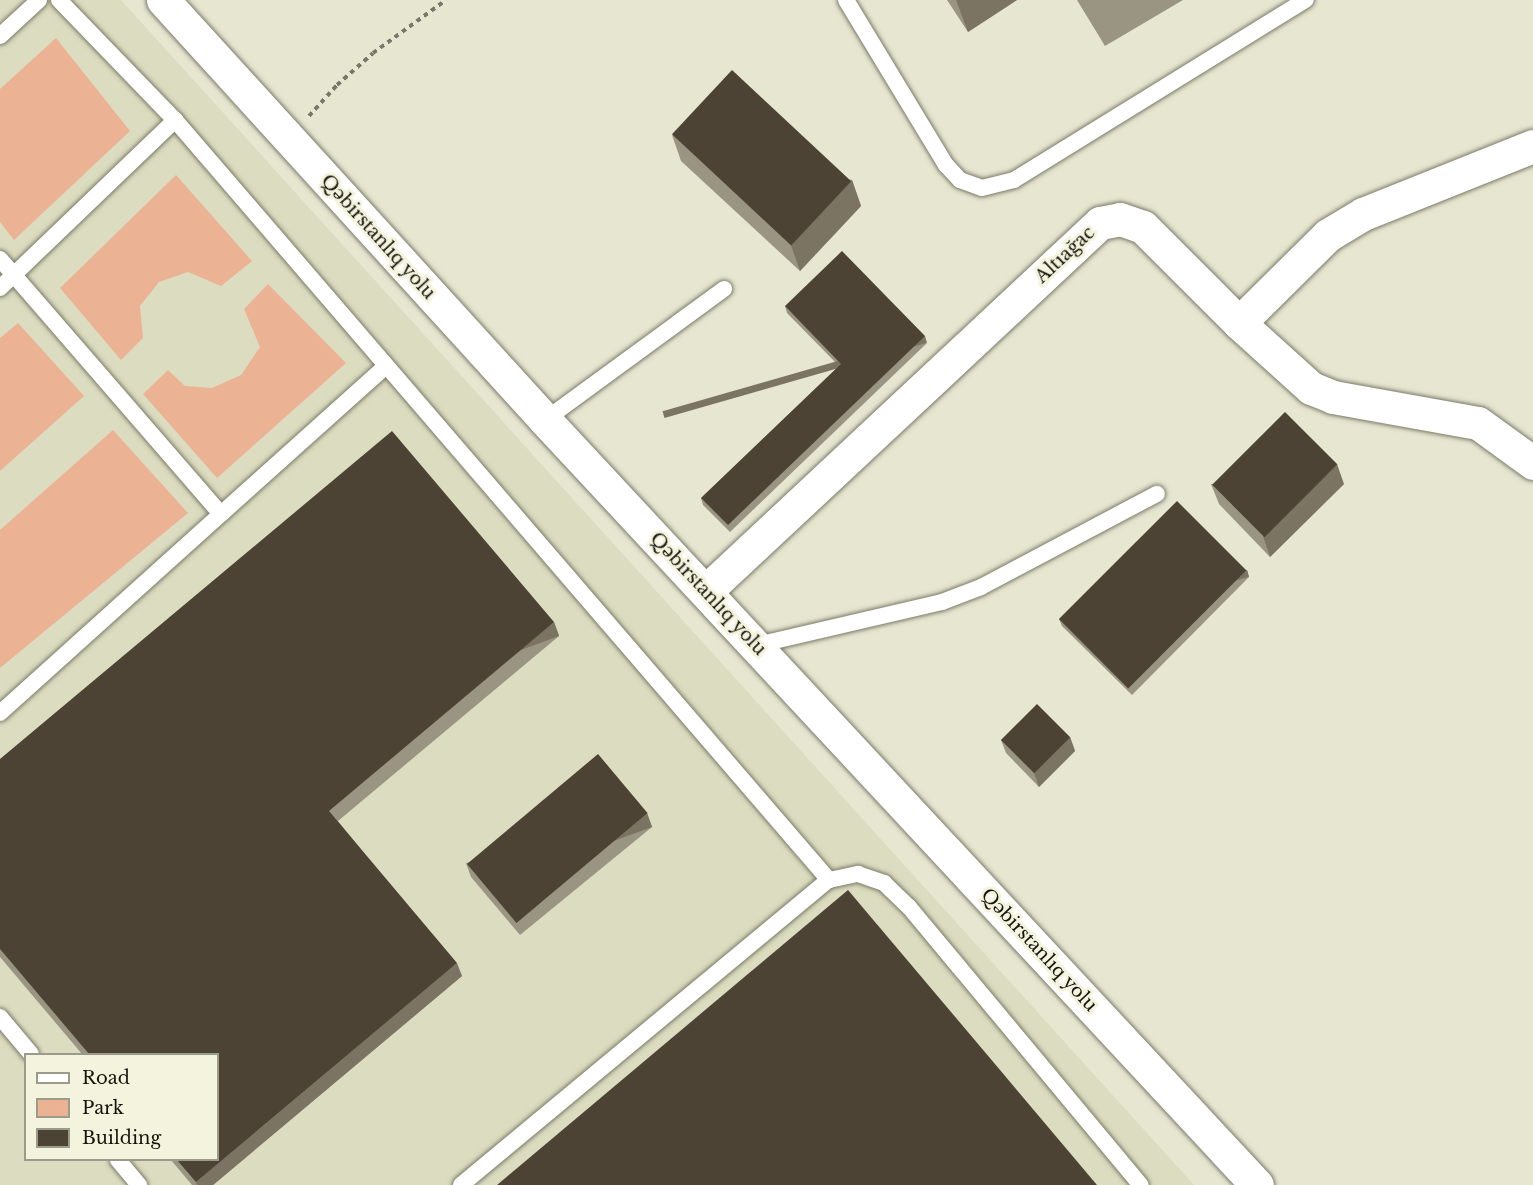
<!DOCTYPE html>
<meta charset="utf-8">
<style>
body{margin:0}
#map{position:relative;width:1533px;height:1185px;overflow:hidden;background:#e6e6d1;font-family:"Libre Baskerville",serif}
div>[style]{position:absolute}
.built>*{inset:0;background:#dcdcc0}
.green>*{inset:0;background:#ebb394}
.path>*{height:4px;margin-top:-2px;transform-origin:0;background:repeating-linear-gradient(90deg,#78786a 0 4.5px,transparent 0 9px)}
.roads{filter:drop-shadow(0 0 2px #7b7b68) drop-shadow(0 0 2px #7b7b68)}
.service>*{height:16px;margin:-8px;padding:0 8px;transform-origin:8px;border-radius:8px;background:#fff}
.minor>*{height:33px;margin:-16.5px;padding:0 16.5px;transform-origin:16.5px;border-radius:16.5px;background:#fff}
.wall>*{inset:0;background:#9a9482}
.shaded-wall>*{inset:0;background:#7b7463;transform-origin:0 0}
.building>*{inset:0;background:#4d4334;transform-origin:0 0}
span{translate:-50% -50%;white-space:nowrap;text-align:center;line-height:1.15;-webkit-text-stroke:6px #f4f4de;paint-order:stroke}
.street-label{font-size:18px;color:#16160f}
.legend{position:absolute;left:24px;top:1053px;width:195px;height:108px;box-sizing:border-box;background:#f4f4de;border:2px solid #9b9b8b;margin:0;padding:8px 10px;list-style:none;font-size:18px;color:#16160f}
.legend li{display:flex;align-items:center;gap:12px;height:30px}
.legend b{width:30px;border:2px solid #9b9b8b}
</style>
<div id="map">
<div class="built">
<i style="clip-path:polygon(evenodd,0 0,121px 0,1194px 1185px,0 1185px,0 0,26px 1054px,218px 1054px,218px 1160px,26px 1160px,26px 1054px)"></i>
</div>
<div class="green">
<i style="clip-path:polygon(56px 38px,130px 131px,14px 240px,0 222px,0 89px)"></i>
<i style="clip-path:polygon(176px 175px,252px 261px,221px 286px,188px 272px,159px 282px,140px 306px,143px 338px,121px 360px,60px 288px)"></i>
<i style="clip-path:polygon(268px 284px,346px 363px,217px 478px,143px 394px,168px 370px,185px 386px,212px 388px,241px 375px,260px 347px,244px 309px)"></i>
<i style="clip-path:polygon(18px 323px,84px 396px,0 471px,0 338px)"></i>
<i style="clip-path:polygon(113px 430px,188px 513px,0 668px,0 530px)"></i>
</div>
<div class="path">
<i style="left:309px;top:116px;width:42px;rotate:-47.9deg"></i>
<i style="left:337px;top:85px;width:48px;rotate:-41.6deg"></i>
<i style="left:373px;top:53px;width:90px;rotate:-36deg"></i>
</div>
<div class="roads">
<div class="service">
<i style="left:59px;top:0;width:167px;rotate:46deg"></i>
<i style="left:175px;top:120px;width:1003px;rotate:49.29deg"></i>
<i style="left:846px;top:0;width:193px;rotate:58.8deg"></i>
<i style="left:946px;top:165px;width:21px;rotate:47deg"></i>
<i style="left:960px;top:180px;width:23px;rotate:20deg"></i>
<i style="left:982px;top:188px;width:33px;rotate:-14deg"></i>
<i style="left:1014px;top:180px;width:343px;rotate:-31.7deg"></i>
<i style="left:0;top:36px;width:53px;rotate:-42.7deg"></i>
<i style="left:0;top:259px;width:337px;rotate:49.1deg"></i>
<i style="left:221px;top:514px;width:222px;rotate:-41.9deg"></i>
<i style="left:0;top:288px;width:243px;rotate:-43.8deg"></i>
<i style="left:545px;top:420px;width:222px;rotate:-36.2deg"></i>
<i style="left:757px;top:645px;width:190px;rotate:-13.1deg"></i>
<i style="left:942px;top:602px;width:42px;rotate:-21deg"></i>
<i style="left:981px;top:587px;width:199px;rotate:-27.9deg"></i>
<i style="left:0;top:713px;width:297px;rotate:-42deg"></i>
<i style="left:0;top:1017px;width:48px;rotate:50deg"></i>
<i style="left:118px;top:1160px;width:33px;rotate:50deg"></i>
<i style="left:461px;top:1185px;width:478px;rotate:-39.7deg"></i>
<i style="left:829px;top:880px;width:30px;rotate:-12deg"></i>
<i style="left:858px;top:874px;width:28px;rotate:19deg"></i>
<i style="left:884px;top:883px;width:35px;rotate:44deg"></i>
<i style="left:909px;top:907px;width:362px;rotate:50.2deg"></i>
</div>
<div class="minor">
<i style="left:163px;top:0;width:568px;rotate:47.71deg"></i>
<i style="left:545px;top:420px;width:1045px;rotate:47.06deg"></i>
<i style="left:1239px;top:323px;width:125px;rotate:-44.7deg"></i>
<i style="left:1328px;top:235px;width:41px;rotate:-31deg"></i>
<i style="left:1363px;top:214px;width:183px;rotate:-21.8deg"></i>
<i style="left:706px;top:591px;width:539px;rotate:-43.05deg"></i>
<i style="left:1100px;top:223px;width:20px;rotate:-11deg"></i>
<i style="left:1120px;top:219px;width:24px;rotate:19deg"></i>
<i style="left:1143px;top:227px;width:136px;rotate:45deg"></i>
<i style="left:1239px;top:323px;width:97px;rotate:42.1deg"></i>
<i style="left:1311px;top:388px;width:24px;rotate:22deg"></i>
<i style="left:1333px;top:397px;width:147px;rotate:10.2deg"></i>
<i style="left:1478px;top:423px;width:68px;rotate:36deg"></i>
</div>
</div>
<div class="wall">
<i style="clip-path:polygon(947px 0,1017px 0,968px 32px)"></i>
<i style="clip-path:polygon(1077px 0,1183px 0,1105px 46px)"></i>
<i style="clip-path:polygon(672px 135px,852px 180px,861px 206px,800px 271px,681px 161px)"></i>
<i style="clip-path:polygon(785px 306px,927px 343px,730px 532px,703px 505px,701px 498px,839px 366px,787px 313px)"></i>
<i style="clip-path:polygon(1211px 484px,1344px 484px,1270px 557px,1219px 504px)"></i>
<i style="clip-path:polygon(1247px 570px,1249px 577px,1132px 695px,1062px 626px,1059px 619px)"></i>
<i style="clip-path:polygon(554px 622px,559px 636px,338px 821px,462px 976px,213px 1185px,192px 1185px,171px 1160px,218px 1160px,218px 1054px,82px 1054px,0 957px,0 759px)"></i>
<i style="clip-path:polygon(1070px 737px,1075px 751px,1039px 787px,1006px 753px,1001px 740px)"></i>
<i style="clip-path:polygon(647px 813px,652px 827px,520px 935px,471px 877px,466px 863px)"></i>
</div>
<div class="shaded-wall">
<i style="clip-path:polygon(956px 0,1017px 0,968px 32px)"></i>
<i style="clip-path:polygon(852px 180px,861px 206px,800px 271px,791px 245px)"></i>
<i style="left:925px;top:336px;width:7px;height:273px;rotate:74deg"></i>
<i style="clip-path:polygon(1337px 464px,1344px 484px,1270px 557px,1263px 536px)"></i>
<i style="left:1247px;top:570px;width:7px;height:167px;rotate:74deg"></i>
<i style="left:554px;top:622px;width:15px;height:294px;rotate:70deg"></i>
<i style="clip-path:polygon(1070px 737px,1075px 751px,1039px 787px,1034px 773px)"></i>
<i style="left:647px;top:813px;width:15px;height:171px;rotate:70deg"></i>
<i style="clip-path:polygon(457px 963px,462px 976px,213px 1185px,197px 1185px,196px 1182px)"></i>
</div>
<div class="building">
<i style="left:732px;top:70px;width:163px;height:88px;rotate:43deg"></i>
<i style="clip-path:polygon(842px 251px,925px 336px,728px 525px,701px 498px,841px 364px,785px 306px)"></i>
<i style="left:1285px;top:412px;width:74px;height:103px;rotate:45deg"></i>
<i style="clip-path:polygon(392px 431px,554px 622px,329px 811px,457px 963px,196px 1182px,177px 1160px,218px 1160px,218px 1054px,89px 1054px,0 949px,0 759px)"></i>
<i style="left:1177px;top:501px;width:98px;height:167px;rotate:45deg"></i>
<i style="left:1037px;top:704px;width:47px;height:51px;rotate:45deg"></i>
<i style="left:598px;top:754px;width:77px;height:171px;rotate:50deg"></i>
<i style="clip-path:polygon(848px 890px,1097px 1185px,497px 1185px)"></i>
</div>
<div class="street-label">
<span style="left:378px;top:237px;rotate:48deg">Qəbirstanlıq yolu</span>
<span style="left:1065px;top:255px;rotate:-43deg">Altıağac</span>
<span style="left:708px;top:594px;rotate:47deg">Qəbirstanlıq yolu</span>
<span style="left:1039px;top:950px;rotate:47deg">Qəbirstanlıq yolu</span>
</div>
<ul class="legend">
<li><b style="height:8px;background:#fff"></b>Road</li>
<li><b style="height:16px;background:#ebb394"></b>Park</li>
<li><b style="height:16px;background:#4d4334"></b>Building</li>
</ul>
</div>
